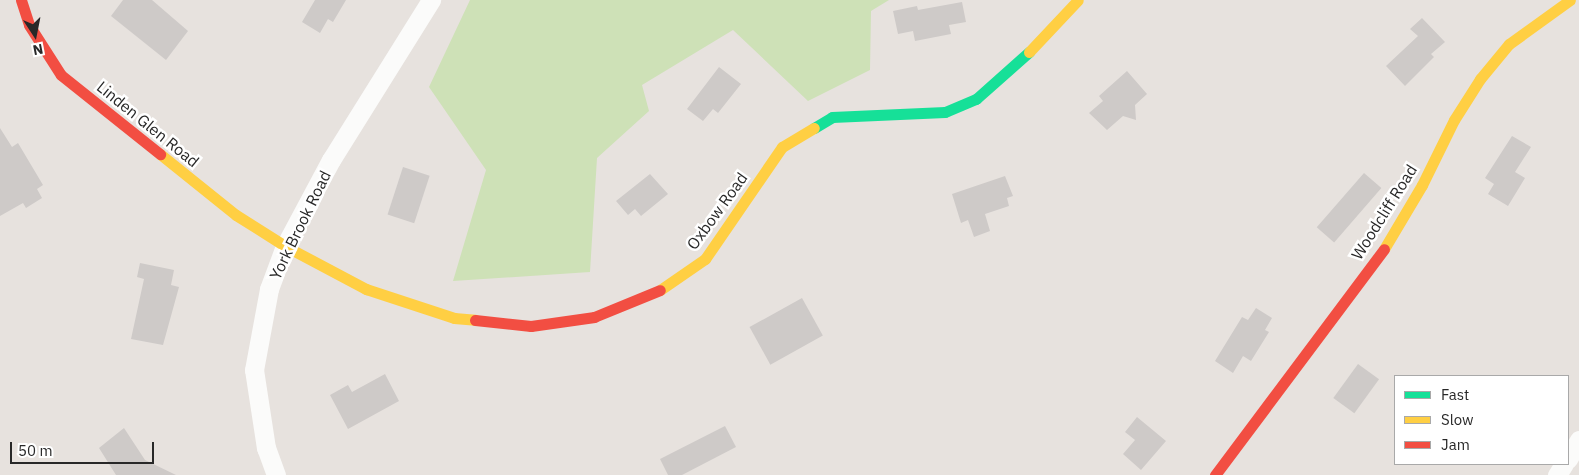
<!DOCTYPE html>
<style>
body{margin:0}
#map{position:relative;width:1579px;height:475px;overflow:hidden;background:#e7e2de;font-family:"IBM Plex Sans",sans-serif}
div>[style]{position:absolute}
.green>*{inset:0;background:#cee1b7}
.building>*{inset:0;background:#cecac8;transform-origin:0 0}
.street>*{height:19px;margin:-9.5px;padding:0 9.5px;transform-origin:9.5px;border-radius:9.5px;background:#fbfbfa}
.fast>*{height:11px;margin:-5.5px;padding:0 5.5px;transform-origin:5.5px;border-radius:5.5px;background:#16e098}
.slow>*{height:11px;margin:-5.5px;padding:0 5.5px;transform-origin:5.5px;border-radius:5.5px;background:#ffcf43}
.jam>*{height:11px;margin:-5.5px;padding:0 5.5px;transform-origin:5.5px;border-radius:5.5px;background:#f24e42}
span{translate:-50% -50%;white-space:nowrap;text-align:center;line-height:1.15;-webkit-text-stroke:5px #fff;paint-order:stroke}
.street-label{font-size:16px;color:#282828}
.legend{position:absolute;left:1394px;top:375px;width:175px;height:90px;box-sizing:border-box;background:#fff;border:1px solid #a9a9a9;margin:0;padding:6px 9px;list-style:none;font-size:15px;color:#282828}
.legend li{display:flex;align-items:center;gap:10px;height:25px}
.legend b{width:25px;border:1px solid #a9a9a9}
.north{position:absolute;left:10px;top:10px;width:50px;height:50px;-webkit-text-stroke:4px #fff;paint-order:stroke;rotate:169deg;font-size:14px;font-weight:700;line-height:20px;text-align:center;color:#282828}
.north::after{content:'';display:block;margin:auto;width:18px;height:22px;background:#282828;clip-path:polygon(50% 0,100% 100%,50% 72%,0 100%)}
.scale{position:absolute;left:10px;top:442px;width:144px;height:22px;box-sizing:border-box;border:2px solid #282828;border-top:0;padding-left:6px;font-size:15px;line-height:18px;white-space:nowrap;color:#282828;-webkit-text-stroke:4px #fff;paint-order:stroke}
</style>
<div id="map">
<div class="green">
<i style="clip-path:polygon(470px 0,889px 0,871px 11px,870px 70px,808px 101px,733px 30px,642px 85px,649px 111px,597px 158px,590px 272px,453px 281px,486px 170px,429px 87px)"></i>
</div>
<div class="building">
<i style="clip-path:polygon(123px 0,152px 0,188px 31px,166px 60px,111px 16px)"></i>
<i style="clip-path:polygon(315px 0,346px 0,333px 22px,328px 19px,320px 33px,302px 22px)"></i>
<i style="clip-path:polygon(962px 2px,966px 22px,949px 25px,951px 34px,915px 41px,913px 31px,898px 34px,893px 11px,917px 6px,918px 10px)"></i>
<i style="clip-path:polygon(1422px 18px,1445px 42px,1431px 54px,1434px 57px,1405px 86px,1386px 66px,1418px 36px,1410px 29px)"></i>
<i style="clip-path:polygon(719px 67px,741px 84px,718px 113px,713px 109px,703px 121px,687px 109px)"></i>
<i style="clip-path:polygon(1127px 71px,1147px 94px,1135px 105px,1136px 120px,1123px 116px,1107px 130px,1089px 113px,1103px 101px,1099px 96px)"></i>
<i style="clip-path:polygon(0 128px,12px 147px,18px 143px,43px 185px,37px 189px,42px 198px,26px 208px,23px 203px,0 216px)"></i>
<i style="clip-path:polygon(1512px 136px,1531px 147px,1515px 172px,1525px 178px,1508px 206px,1488px 194px,1494px 184px,1485px 178px)"></i>
<i style="left:403px;top:167px;width:28px;height:50px;rotate:18deg"></i>
<i style="left:1364px;top:173px;width:23px;height:72px;rotate:41deg"></i>
<i style="clip-path:polygon(650px 174px,668px 194px,641px 216px,635px 209px,628px 215px,616px 201px)"></i>
<i style="clip-path:polygon(1005px 176px,1013px 196px,1007px 198px,1009px 206px,985px 214px,990px 231px,974px 237px,968px 220px,961px 223px,952px 194px)"></i>
<i style="clip-path:polygon(140px 263px,174px 270px,171px 285px,179px 287px,163px 345px,131px 339px,144px 279px,137px 277px)"></i>
<i style="left:802px;top:298px;width:43px;height:60px;rotate:61deg"></i>
<i style="clip-path:polygon(1256px 308px,1272px 318px,1265px 330px,1269px 332px,1251px 361px,1243px 356px,1233px 373px,1215px 361px,1242px 317px,1248px 320px)"></i>
<i style="left:1358px;top:364px;width:26px;height:42px;rotate:36deg"></i>
<i style="clip-path:polygon(385px 374px,399px 401px,348px 429px,330px 395px,348px 385px,352px 392px)"></i>
<i style="clip-path:polygon(1137px 417px,1166px 441px,1141px 470px,1123px 454px,1135px 440px,1125px 432px)"></i>
<i style="clip-path:polygon(725px 426px,736px 447px,682px 475px,668px 475px,660px 459px)"></i>
<i style="clip-path:polygon(124px 428px,145px 460px,176px 475px,116px 475px,99px 448px)"></i>
</div>
<div class="street">
<i style="left:1568px;top:459px;width:22px;rotate:-60deg"></i>
<i style="left:276px;top:475px;width:29px;rotate:-110deg"></i>
<i style="left:266px;top:448px;width:79px;rotate:-98.7deg"></i>
<i style="left:254px;top:370px;width:82px;rotate:-79.5deg"></i>
<i style="left:269px;top:289px;width:46px;rotate:-69.6deg"></i>
<i style="left:285px;top:246px;width:98px;rotate:-61.9deg"></i>
<i style="left:331px;top:160px;width:189px;rotate:-58deg"></i>
<i style="left:1557px;top:475px;width:13px;rotate:-58deg"></i>
</div>
<div class="fast">
<i style="left:814px;top:128px;width:21px;rotate:-31deg"></i>
<i style="left:832px;top:117px;width:113px;rotate:-2.5deg"></i>
<i style="left:945px;top:112px;width:34px;rotate:-23deg"></i>
<i style="left:976px;top:99px;width:71px;rotate:-41.6deg"></i>
</div>
<div class="slow">
<i style="left:1029px;top:52px;width:71px;rotate:-46.7deg"></i>
<i style="left:160px;top:154px;width:97px;rotate:38.8deg"></i>
<i style="left:236px;top:215px;width:58px;rotate:32.3deg"></i>
<i style="left:285px;top:246px;width:92px;rotate:28deg"></i>
<i style="left:366px;top:289px;width:93px;rotate:18.2deg"></i>
<i style="left:454px;top:318px;width:21px;rotate:5deg"></i>
<i style="left:1384px;top:249px;width:74px;rotate:-59.3deg"></i>
<i style="left:1422px;top:185px;width:72px;rotate:-63.8deg"></i>
<i style="left:1454px;top:120px;width:49px;rotate:-57.6deg"></i>
<i style="left:1480px;top:79px;width:45px;rotate:-50.4deg"></i>
<i style="left:1509px;top:44px;width:75px;rotate:-35.8deg"></i>
<i style="left:660px;top:290px;width:55px;rotate:-34.6deg"></i>
<i style="left:705px;top:259px;width:136px;rotate:-55.5deg"></i>
<i style="left:782px;top:147px;width:37px;rotate:-31deg"></i>
</div>
<div class="jam">
<i style="left:21px;top:0;width:26px;rotate:72deg"></i>
<i style="left:29px;top:25px;width:59px;rotate:57.4deg"></i>
<i style="left:61px;top:75px;width:127px;rotate:38.6deg"></i>
<i style="left:475px;top:320px;width:56px;rotate:6.1deg"></i>
<i style="left:531px;top:326px;width:64px;rotate:-8.1deg"></i>
<i style="left:594px;top:317px;width:71px;rotate:-22.2deg"></i>
<i style="left:1215px;top:475px;width:282px;rotate:-53.2deg"></i>
</div>
<div class="street-label">
<span style="left:148px;top:124px;rotate:39deg">Linden Glen Road</span>
<span style="left:717px;top:211px;rotate:-54deg">Oxbow Road</span>
<span style="left:1384px;top:212px;rotate:-58deg">Woodcliff Road</span>
<span style="left:300px;top:225px;rotate:-64deg">York Brook Road</span>
</div>
<ul class="legend">
<li><b style="height:6px;background:#16e098"></b>Fast</li>
<li><b style="height:6px;background:#ffcf43"></b>Slow</li>
<li><b style="height:6px;background:#f24e42"></b>Jam</li>
</ul>
<div class="north">N</div>
<div class="scale">50 m</div>
</div>
